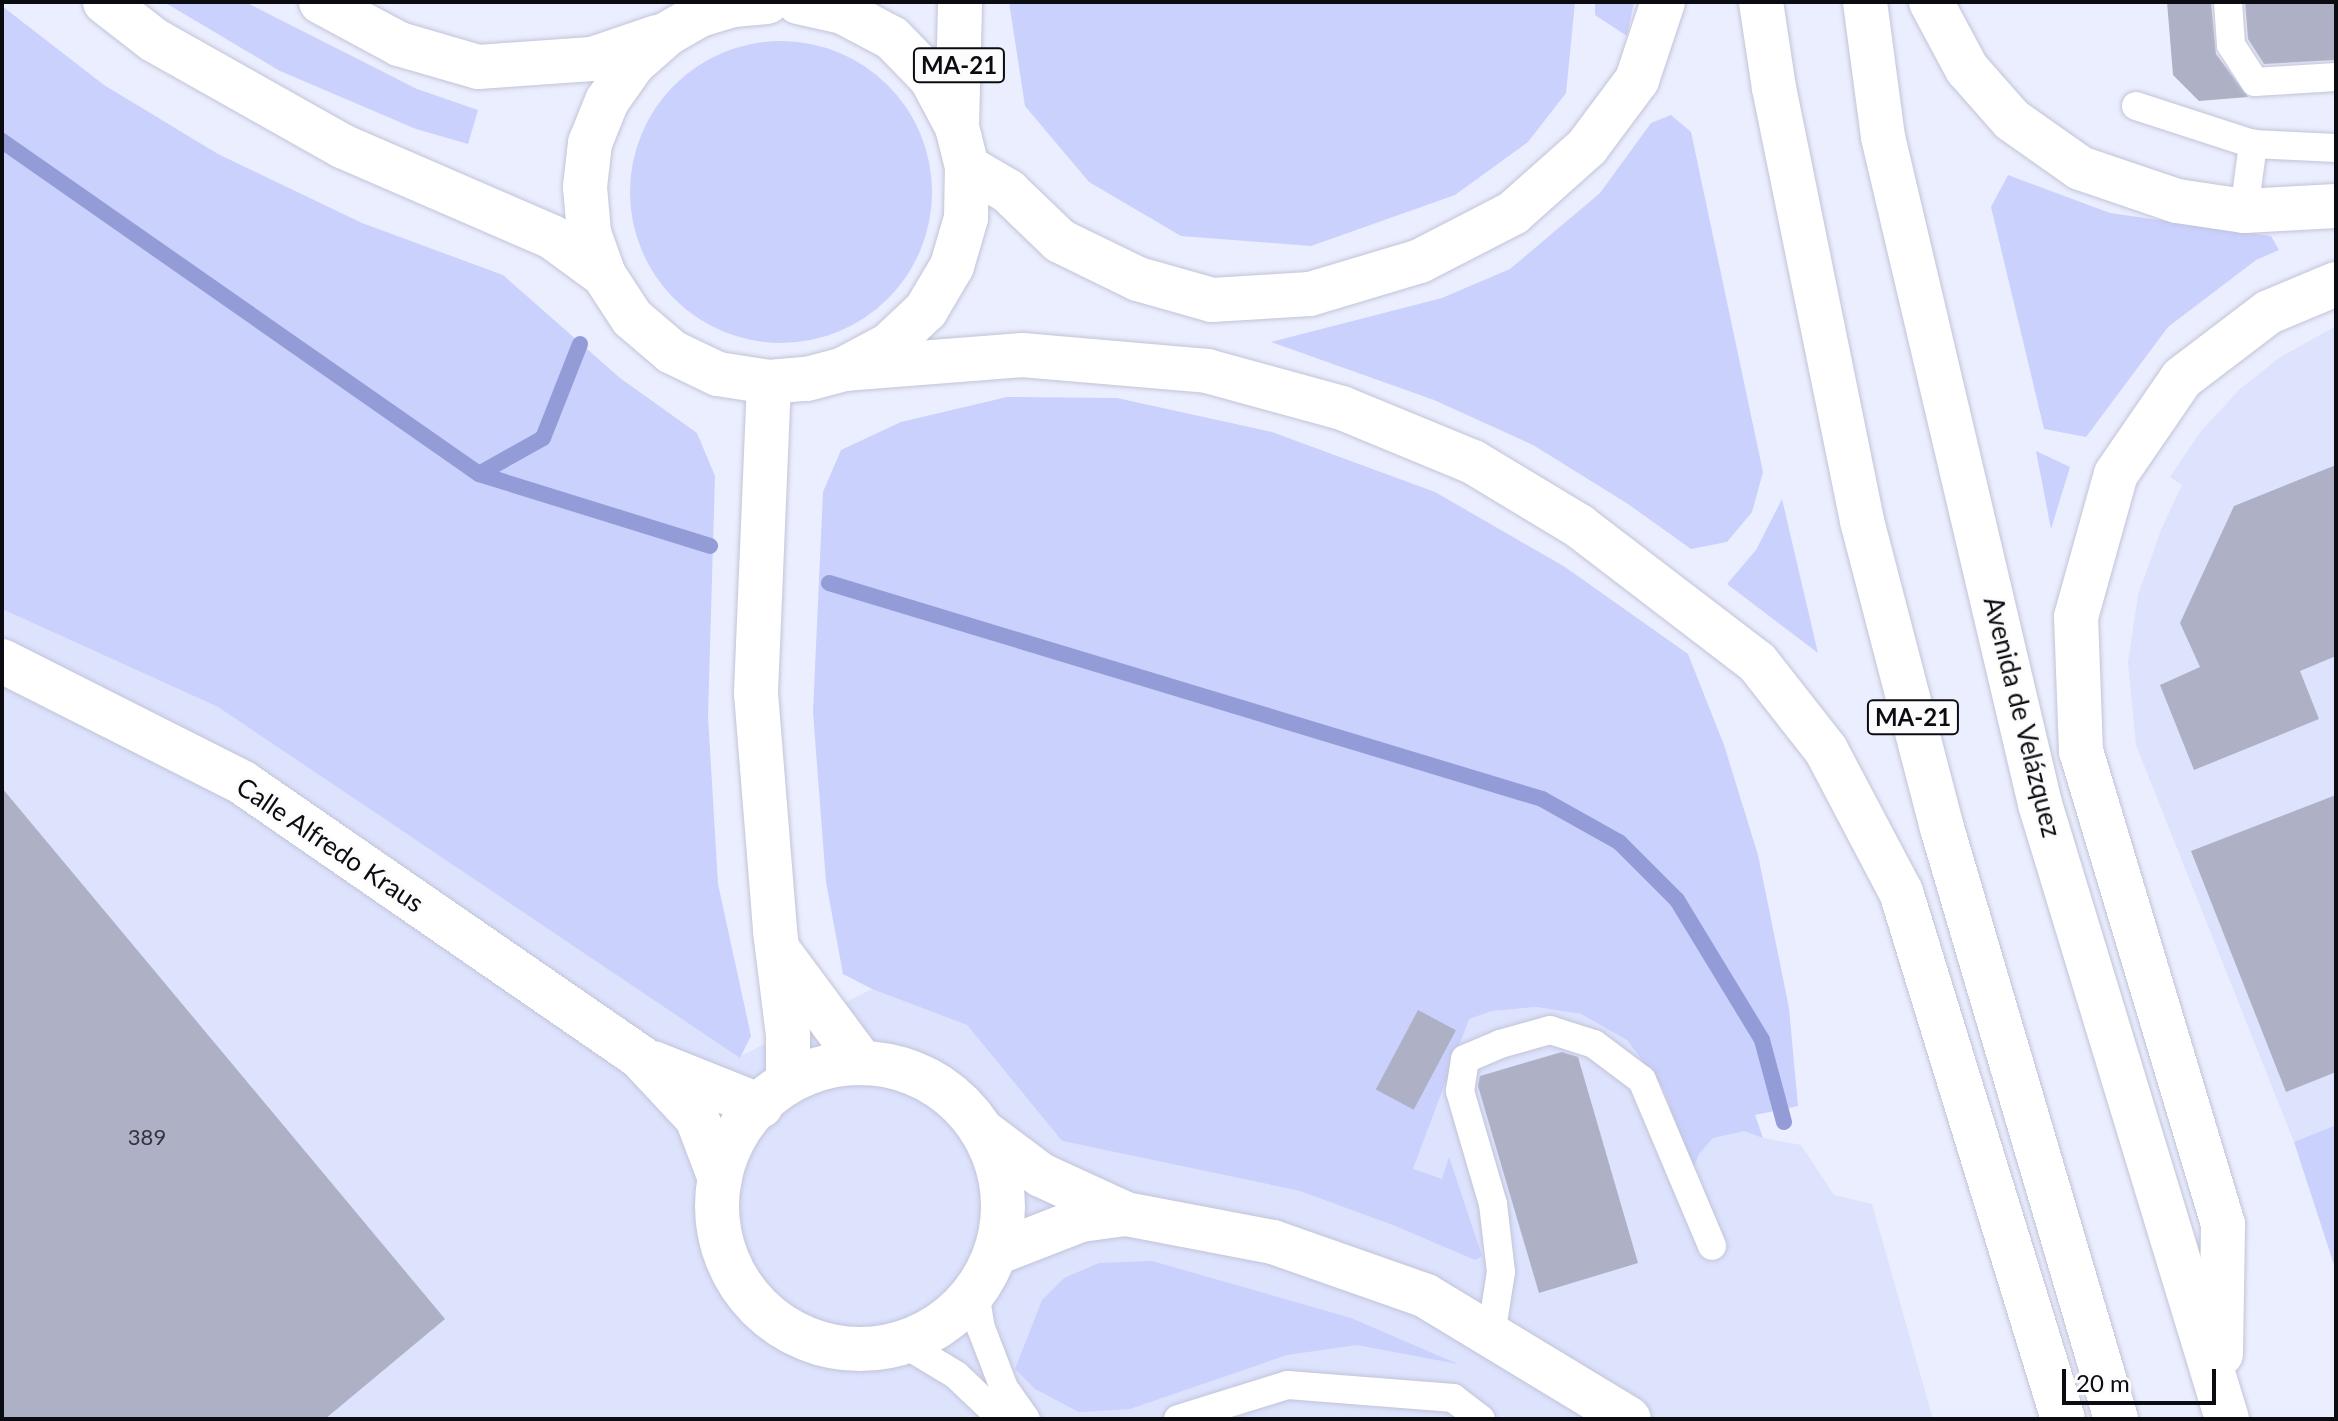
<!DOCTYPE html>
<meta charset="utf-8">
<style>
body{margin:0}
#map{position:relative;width:2338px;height:1421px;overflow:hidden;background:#ebeefe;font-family:Lato,sans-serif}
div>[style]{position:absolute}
.built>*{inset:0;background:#dde2fd}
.green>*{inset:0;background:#cad1fd}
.round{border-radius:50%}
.stream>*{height:16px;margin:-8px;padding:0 8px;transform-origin:8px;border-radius:8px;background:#949cd8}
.building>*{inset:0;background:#aeb1c5;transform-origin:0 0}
.roads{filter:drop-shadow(0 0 2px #c1c4d8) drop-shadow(0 0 2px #c1c4d8)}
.service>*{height:28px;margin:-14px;padding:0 14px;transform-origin:14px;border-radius:14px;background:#fff}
.minor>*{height:44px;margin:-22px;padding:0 22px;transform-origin:22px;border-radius:22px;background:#fff}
.minor>.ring{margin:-22px;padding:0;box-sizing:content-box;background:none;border:44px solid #fff;border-radius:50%}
.primary>*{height:44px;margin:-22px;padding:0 22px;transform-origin:22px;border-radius:22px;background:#fff}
.motorway>*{height:44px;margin:-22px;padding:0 22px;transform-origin:22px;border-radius:22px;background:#fff}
span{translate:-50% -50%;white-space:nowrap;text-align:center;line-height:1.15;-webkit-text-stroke:6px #fcfcfc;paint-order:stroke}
.number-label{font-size:22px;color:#34343f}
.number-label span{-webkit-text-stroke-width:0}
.shield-label span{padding:2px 6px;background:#fcfcfc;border:2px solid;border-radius:6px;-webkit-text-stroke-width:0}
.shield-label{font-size:24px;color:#0b0b12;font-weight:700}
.street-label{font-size:26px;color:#0b0b12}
.frame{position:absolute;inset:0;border:4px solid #0b0b12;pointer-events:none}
.scale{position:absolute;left:2062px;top:1369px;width:154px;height:36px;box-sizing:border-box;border:4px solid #0b0b12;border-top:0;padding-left:10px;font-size:24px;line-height:28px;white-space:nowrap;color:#0b0b12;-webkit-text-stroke:6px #fcfcfc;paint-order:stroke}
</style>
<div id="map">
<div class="built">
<i style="clip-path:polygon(2336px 326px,2336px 1125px,2294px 1142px,2136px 745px,2128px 662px,2138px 595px,2161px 530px,2182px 485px,2170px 477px,2201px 431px,2240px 389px,2279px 358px)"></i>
<i style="clip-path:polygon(2px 609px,218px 707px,739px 1057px,872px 989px,967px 1025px,1062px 1141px,1300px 1191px,1393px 1224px,1468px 1019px,1492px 1011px,1536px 1007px,1581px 1014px,1755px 1115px,1763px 1138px,1801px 1145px,1834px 1195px,1872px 1204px,1933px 1419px,2px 1419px)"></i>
</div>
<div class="green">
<i style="clip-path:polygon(164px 2px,245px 2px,417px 89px,478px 110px,468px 144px,416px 129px,280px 71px)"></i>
<i style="clip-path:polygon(1009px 2px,1575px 2px,1566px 93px,1528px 142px,1455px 195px,1311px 246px,1181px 236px,1089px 182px,1025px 106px)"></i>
<i style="clip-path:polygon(1595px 2px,1634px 2px,1627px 36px,1595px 15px)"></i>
<i style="clip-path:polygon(2px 6px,104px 85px,218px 154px,362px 223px,503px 275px,620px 378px,697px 433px,715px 476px,708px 716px,718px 884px,751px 1036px,740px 1058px,218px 707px,2px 609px)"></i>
<i class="round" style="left:630px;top:41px;width:302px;height:302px"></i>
<i style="clip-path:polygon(1671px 115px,1691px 132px,1763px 472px,1752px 512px,1727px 542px,1691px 549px,1628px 504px,1533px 445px,1434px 400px,1271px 342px,1442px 298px,1510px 269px,1600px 193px,1651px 123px)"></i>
<i style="clip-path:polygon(2008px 175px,2110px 213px,2271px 236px,2279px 250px,2256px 260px,2168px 327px,2086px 437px,2044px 429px,1991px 207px)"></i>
<i style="clip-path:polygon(1007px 397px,1117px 398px,1272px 432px,1435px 492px,1565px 567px,1688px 654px,1724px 745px,1758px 855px,1789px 1008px,1798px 1106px,1755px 1115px,1763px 1138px,1744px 1131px,1713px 1138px,1699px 1154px,1692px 1171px,1664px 1090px,1628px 1041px,1581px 1014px,1536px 1007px,1492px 1011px,1469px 1019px,1413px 1169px,1442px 1179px,1449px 1157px,1482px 1256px,1475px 1260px,1393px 1225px,1300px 1191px,1062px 1141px,967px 1025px,872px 989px,843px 974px,826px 882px,813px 712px,823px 492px,841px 450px,901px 422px)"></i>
<i style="clip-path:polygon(2036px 451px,2070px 467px,2051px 529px)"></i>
<i style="clip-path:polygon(1782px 499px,1818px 653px,1727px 584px,1756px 550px)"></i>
<i style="clip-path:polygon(2336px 1125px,2336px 1271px,2294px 1142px)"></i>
<i style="clip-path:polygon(1152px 1261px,1351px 1318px,1458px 1364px,1357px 1345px,1287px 1355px,1130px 1409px,1079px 1412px,1035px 1389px,1015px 1369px,1042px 1300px,1064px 1278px,1099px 1263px)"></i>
</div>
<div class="stream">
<i style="left:2px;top:141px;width:582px;rotate:34.92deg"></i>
<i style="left:479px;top:474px;width:242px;rotate:17.3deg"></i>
<i style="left:479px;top:474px;width:73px;rotate:-29.4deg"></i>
<i style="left:543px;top:438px;width:101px;rotate:-68.5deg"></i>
<i style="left:829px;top:583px;width:745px;rotate:16.85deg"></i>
<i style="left:1542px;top:799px;width:88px;rotate:29.2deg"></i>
<i style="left:1619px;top:842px;width:82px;rotate:45deg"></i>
<i style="left:1677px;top:900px;width:164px;rotate:58.7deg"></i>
<i style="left:1762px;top:1040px;width:85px;rotate:75deg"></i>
</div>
<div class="building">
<i style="clip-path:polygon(2167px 2px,2211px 2px,2216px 54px,2248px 97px,2199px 101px,2173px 75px)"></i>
<i style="clip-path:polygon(2245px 2px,2336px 2px,2336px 60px,2264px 64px,2248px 39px)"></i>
<i style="clip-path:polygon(2336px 465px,2336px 656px,2300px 671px,2319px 719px,2194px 770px,2160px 685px,2200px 667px,2180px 623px,2234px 506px)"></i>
<i style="clip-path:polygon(2px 788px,445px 1319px,325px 1419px,2px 1419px)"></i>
<i style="clip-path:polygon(2336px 795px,2336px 1072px,2286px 1092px,2191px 851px)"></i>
<i style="left:1418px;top:1010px;width:43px;height:90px;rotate:28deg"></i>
<i style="clip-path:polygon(1562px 1052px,1578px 1057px,1638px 1263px,1539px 1293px,1478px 1086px,1480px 1076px)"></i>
</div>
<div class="roads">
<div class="service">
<i style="left:2228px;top:2px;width:43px;rotate:86deg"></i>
<i style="left:2231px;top:45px;width:44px;rotate:57deg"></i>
<i style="left:2255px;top:82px;width:81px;rotate:-3.5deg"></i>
<i style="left:2136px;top:106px;width:123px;rotate:18deg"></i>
<i style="left:2253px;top:144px;width:83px;rotate:2.8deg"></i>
<i style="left:2244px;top:211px;width:68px;rotate:-82.3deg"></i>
<i style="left:975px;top:1292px;width:36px;rotate:81deg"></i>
<i style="left:981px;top:1328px;width:64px;rotate:69deg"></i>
<i style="left:1004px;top:1388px;width:38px;rotate:55deg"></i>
<i style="left:1491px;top:1335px;width:64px;rotate:-81deg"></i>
<i style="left:1501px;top:1272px;width:68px;rotate:-96.7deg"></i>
<i style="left:1493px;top:1204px;width:118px;rotate:-106.3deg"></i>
<i style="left:1460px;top:1091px;width:32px;rotate:-81deg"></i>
<i style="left:1465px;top:1059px;width:38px;rotate:-23deg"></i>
<i style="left:1500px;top:1044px;width:52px;rotate:-15.6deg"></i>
<i style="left:1550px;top:1030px;width:46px;rotate:17.7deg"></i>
<i style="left:1594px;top:1044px;width:60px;rotate:36.9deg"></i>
<i style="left:1642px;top:1080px;width:180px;rotate:67.1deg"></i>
<i style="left:903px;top:1343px;width:62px;rotate:31.1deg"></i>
<i style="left:956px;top:1375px;width:52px;rotate:43.5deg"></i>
<i style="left:994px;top:1411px;width:20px;rotate:24deg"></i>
<i style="left:1178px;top:1419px;width:115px;rotate:-17.2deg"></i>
<i style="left:1288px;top:1385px;width:166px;rotate:4.5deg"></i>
<i style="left:1453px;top:1398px;width:35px;rotate:37deg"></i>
</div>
<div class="minor">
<i style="left:769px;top:382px;width:311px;rotate:92.4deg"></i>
<i style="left:756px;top:693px;width:239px;rotate:85.4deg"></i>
<i style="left:775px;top:931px;width:105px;rotate:82.9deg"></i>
<i style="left:788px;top:1035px;width:45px;rotate:90deg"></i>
<i style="left:2px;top:661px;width:270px;rotate:26.8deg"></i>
<i style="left:243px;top:783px;width:482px;rotate:34.6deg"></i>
<i style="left:640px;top:1057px;width:83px;rotate:46.9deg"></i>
<i style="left:697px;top:1118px;width:65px;rotate:69.3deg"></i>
<i style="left:781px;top:954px;width:136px;rotate:53.4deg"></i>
<i style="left:653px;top:1063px;width:116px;rotate:21.7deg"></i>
<i class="ring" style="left:717px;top:1063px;width:242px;height:242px"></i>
<i style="left:981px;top:1130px;width:75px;rotate:36.9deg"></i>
<i style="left:1041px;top:1175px;width:94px;rotate:24.6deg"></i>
<i style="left:996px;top:1253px;width:91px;rotate:-21.2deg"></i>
<i style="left:1081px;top:1220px;width:45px;rotate:-7.6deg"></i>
<i style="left:1126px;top:1214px;width:150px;rotate:10.8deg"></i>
<i style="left:1273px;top:1242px;width:162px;rotate:19.4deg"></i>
<i style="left:1426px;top:1296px;width:237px;rotate:31.2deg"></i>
</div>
<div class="primary">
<i style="left:105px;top:2px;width:62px;rotate:37.8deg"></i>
<i style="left:154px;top:40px;width:216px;rotate:29.4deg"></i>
<i style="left:342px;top:146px;width:229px;rotate:23.4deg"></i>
<i style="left:552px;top:237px;width:64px;rotate:36.2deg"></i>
<i style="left:321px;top:2px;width:89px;rotate:28.3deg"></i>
<i style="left:399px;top:44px;width:82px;rotate:16.2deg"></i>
<i style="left:478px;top:67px;width:114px;rotate:-4deg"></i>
<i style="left:592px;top:59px;width:69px;rotate:-18.7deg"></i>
<i style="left:767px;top:2px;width:34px;rotate:175deg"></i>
<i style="left:733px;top:5px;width:37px;rotate:163deg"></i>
<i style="left:698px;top:16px;width:36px;rotate:150deg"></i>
<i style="left:667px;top:34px;width:45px;rotate:138.6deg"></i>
<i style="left:633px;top:64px;width:45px;rotate:125.1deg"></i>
<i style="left:607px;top:101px;width:45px;rotate:112deg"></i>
<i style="left:590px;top:143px;width:44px;rotate:96.5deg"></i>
<i style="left:585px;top:187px;width:46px;rotate:85deg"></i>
<i style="left:589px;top:233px;width:45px;rotate:70.3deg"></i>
<i style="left:604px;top:275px;width:51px;rotate:56.9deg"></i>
<i style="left:632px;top:318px;width:52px;rotate:40.4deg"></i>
<i style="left:672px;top:352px;width:51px;rotate:25.6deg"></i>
<i style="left:718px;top:374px;width:52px;rotate:8.9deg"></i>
<i style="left:769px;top:382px;width:38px;rotate:-5deg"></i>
<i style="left:807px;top:379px;width:38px;rotate:-15deg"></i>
<i style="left:844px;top:369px;width:51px;rotate:-28.1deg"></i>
<i style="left:889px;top:345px;width:51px;rotate:-43.4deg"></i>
<i style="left:926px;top:310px;width:51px;rotate:-59.4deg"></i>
<i style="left:952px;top:266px;width:50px;rotate:-73.7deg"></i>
<i style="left:966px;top:218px;width:51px;rotate:-88.9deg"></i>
<i style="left:967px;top:167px;width:41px;rotate:-104deg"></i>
<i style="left:957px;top:127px;width:125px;rotate:-88.6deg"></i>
<i style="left:798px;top:2px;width:46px;rotate:12.5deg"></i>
<i style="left:843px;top:12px;width:55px;rotate:28deg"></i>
<i style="left:892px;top:38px;width:56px;rotate:45.7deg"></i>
<i style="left:931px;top:78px;width:53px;rotate:62deg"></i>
</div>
<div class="motorway">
<i style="left:1761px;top:2px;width:87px;rotate:81.4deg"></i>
<i style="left:1774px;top:88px;width:442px;rotate:78.5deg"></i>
<i style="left:1862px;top:521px;width:317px;rotate:75.4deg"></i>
<i style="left:1942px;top:828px;width:616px;rotate:73.59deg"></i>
<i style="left:1865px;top:2px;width:136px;rotate:82.4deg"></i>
<i style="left:1883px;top:137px;width:685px;rotate:76.75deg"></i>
<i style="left:2040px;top:804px;width:643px;rotate:73.09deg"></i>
<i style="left:1931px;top:2px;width:76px;rotate:61.8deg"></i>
<i style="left:1967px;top:69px;width:68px;rotate:48.6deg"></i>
<i style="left:2012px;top:120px;width:83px;rotate:35.2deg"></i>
<i style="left:2080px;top:168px;width:102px;rotate:18.8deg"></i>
<i style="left:2177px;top:201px;width:68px;rotate:8.5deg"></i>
<i style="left:2244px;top:211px;width:92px;rotate:-3.1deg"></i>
<i style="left:967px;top:167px;width:48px;rotate:30.3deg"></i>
<i style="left:1008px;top:191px;width:72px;rotate:43.9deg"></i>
<i style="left:1060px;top:241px;width:87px;rotate:26deg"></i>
<i style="left:1138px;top:279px;width:77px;rotate:15.8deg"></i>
<i style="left:1212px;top:300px;width:98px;rotate:-3.5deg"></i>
<i style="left:1310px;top:294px;width:115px;rotate:-16.7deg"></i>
<i style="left:1420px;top:261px;width:105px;rotate:-27.3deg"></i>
<i style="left:1513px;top:213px;width:99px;rotate:-41.7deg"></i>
<i style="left:1587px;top:147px;width:84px;rotate:-53.3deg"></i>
<i style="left:1637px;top:80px;width:82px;rotate:-71.6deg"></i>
<i style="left:844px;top:369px;width:179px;rotate:-4.5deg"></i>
<i style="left:1022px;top:355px;width:186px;rotate:4.9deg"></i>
<i style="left:1207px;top:371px;width:140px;rotate:15.3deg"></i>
<i style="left:1342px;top:408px;width:142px;rotate:22.4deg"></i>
<i style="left:1473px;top:462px;width:124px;rotate:31.1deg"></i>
<i style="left:1579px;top:526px;width:224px;rotate:37.4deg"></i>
<i style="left:1757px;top:662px;width:112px;rotate:51.9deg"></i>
<i style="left:1826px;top:750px;width:161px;rotate:62.2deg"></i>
<i style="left:1901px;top:892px;width:551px;rotate:72.91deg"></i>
<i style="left:2221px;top:1354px;width:130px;rotate:-89.1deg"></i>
<i style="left:2223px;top:1224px;width:493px;rotate:-106.7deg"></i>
<i style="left:2081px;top:752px;width:135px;rotate:-92.1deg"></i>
<i style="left:2076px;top:617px;width:148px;rotate:-74.4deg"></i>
<i style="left:2116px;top:474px;width:116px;rotate:-55.5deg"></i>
<i style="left:2182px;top:378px;width:109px;rotate:-37.2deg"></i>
<i style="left:2269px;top:312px;width:73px;rotate:-22.7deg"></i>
</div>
</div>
<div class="number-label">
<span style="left:147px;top:1137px">389</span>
</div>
<div class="shield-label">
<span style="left:959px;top:65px">MA-21</span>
<span style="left:1913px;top:717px">MA-21</span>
</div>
<div class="street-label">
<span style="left:2022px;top:717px;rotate:76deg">Avenida de Velázquez</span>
<span style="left:330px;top:845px;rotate:34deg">Calle Alfredo Kraus</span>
</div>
<div class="frame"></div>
<div class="scale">20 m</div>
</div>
